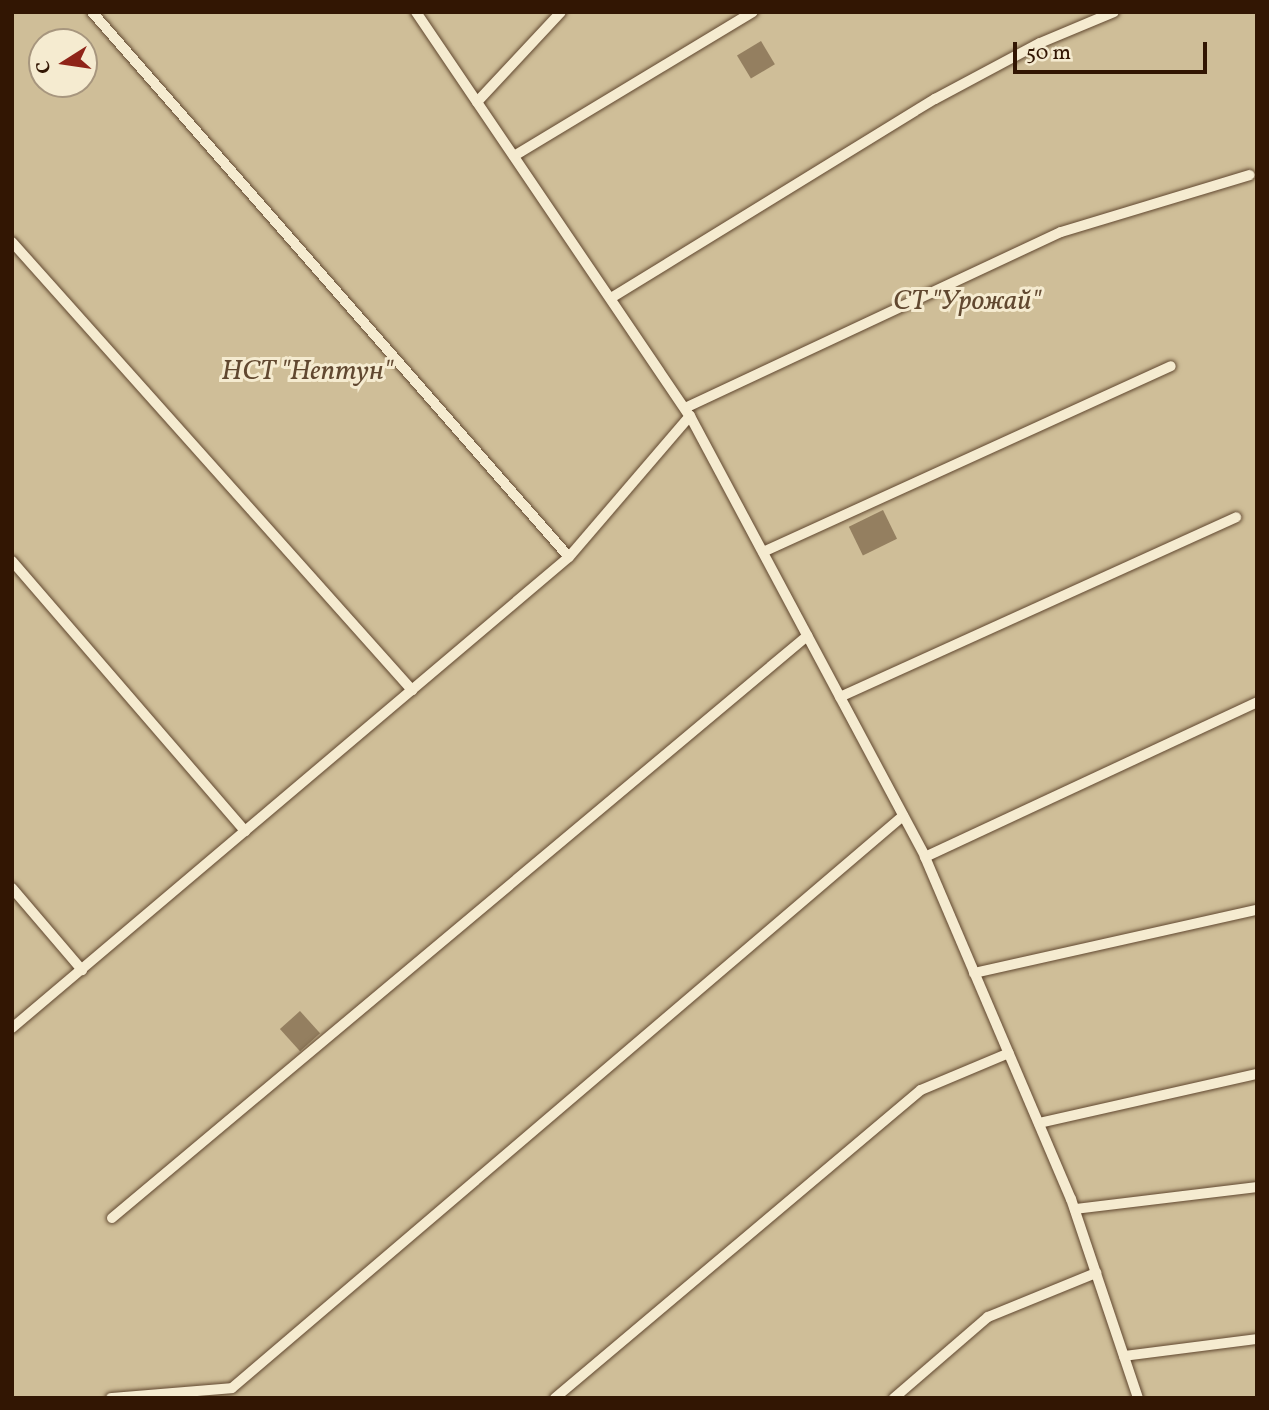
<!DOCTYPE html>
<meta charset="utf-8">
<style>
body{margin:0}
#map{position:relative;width:1269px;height:1410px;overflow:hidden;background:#efe0b6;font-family:Vollkorn,serif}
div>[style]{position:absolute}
.green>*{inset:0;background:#cfbe98}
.building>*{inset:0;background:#947f60;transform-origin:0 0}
.roads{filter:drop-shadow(0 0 2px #614830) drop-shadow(0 0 2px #614830)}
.service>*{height:10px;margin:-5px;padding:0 5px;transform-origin:5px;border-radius:5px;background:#f5ebd0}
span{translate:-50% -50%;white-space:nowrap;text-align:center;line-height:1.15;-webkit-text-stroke:6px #f5ebd0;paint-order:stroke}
.park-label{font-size:28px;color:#614830;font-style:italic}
.frame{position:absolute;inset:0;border:14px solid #321603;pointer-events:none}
.north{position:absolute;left:28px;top:28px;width:70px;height:70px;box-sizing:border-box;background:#f5ebd0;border:2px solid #a7967e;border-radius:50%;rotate:258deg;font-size:19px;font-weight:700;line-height:28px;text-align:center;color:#321603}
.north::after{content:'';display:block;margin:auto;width:24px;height:32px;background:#8f2418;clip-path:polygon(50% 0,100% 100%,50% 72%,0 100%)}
.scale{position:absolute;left:1013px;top:42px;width:194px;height:32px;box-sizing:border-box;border:4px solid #321603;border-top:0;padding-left:9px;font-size:21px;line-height:24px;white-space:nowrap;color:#321603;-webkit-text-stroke:5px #f5ebd0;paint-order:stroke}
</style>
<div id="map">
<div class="green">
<i style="clip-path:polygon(evenodd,12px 12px,1257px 12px,1257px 1398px,12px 1398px,12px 12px,42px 42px,84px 42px,84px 84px,42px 84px,42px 42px)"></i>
</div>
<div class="building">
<i style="left:761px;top:41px;width:27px;height:28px;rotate:59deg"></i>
<i style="left:883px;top:510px;width:32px;height:38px;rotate:64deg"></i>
<i style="left:300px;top:1011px;width:30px;height:27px;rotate:48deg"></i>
</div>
<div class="roads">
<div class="service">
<i style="left:92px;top:12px;width:724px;rotate:48.81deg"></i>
<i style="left:569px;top:557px;width:186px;rotate:-49.4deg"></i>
<i style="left:416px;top:12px;width:488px;rotate:55.9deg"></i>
<i style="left:690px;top:416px;width:500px;rotate:61.9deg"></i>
<i style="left:925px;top:857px;width:372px;rotate:66.9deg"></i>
<i style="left:1071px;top:1199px;width:210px;rotate:71.4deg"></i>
<i style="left:477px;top:102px;width:123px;rotate:-47deg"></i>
<i style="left:514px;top:156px;width:279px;rotate:-31.1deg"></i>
<i style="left:12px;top:242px;width:601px;rotate:48.24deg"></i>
<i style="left:611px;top:298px;width:380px;rotate:-31.6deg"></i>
<i style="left:935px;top:99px;width:119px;rotate:-28.1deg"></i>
<i style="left:1040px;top:43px;width:80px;rotate:-22.7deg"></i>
<i style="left:685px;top:408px;width:415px;rotate:-25.1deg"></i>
<i style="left:1061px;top:232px;width:197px;rotate:-16.8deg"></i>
<i style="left:763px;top:552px;width:448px;rotate:-24.5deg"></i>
<i style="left:12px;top:561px;width:357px;rotate:49.2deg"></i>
<i style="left:840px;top:697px;width:435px;rotate:-24.4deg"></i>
<i style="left:925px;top:857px;width:366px;rotate:-25deg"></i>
<i style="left:12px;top:888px;width:108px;rotate:49.5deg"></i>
<i style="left:974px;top:973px;width:290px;rotate:-12.6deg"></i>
<i style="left:12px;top:1028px;width:729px;rotate:-40.22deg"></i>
<i style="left:1039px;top:1123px;width:223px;rotate:-12.7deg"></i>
<i style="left:1075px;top:1209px;width:183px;rotate:-6.9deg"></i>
<i style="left:112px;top:1218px;width:907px;rotate:-39.94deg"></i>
<i style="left:1124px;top:1356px;width:134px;rotate:-7.3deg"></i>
<i style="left:111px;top:1398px;width:121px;rotate:-4.7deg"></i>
<i style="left:232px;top:1388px;width:882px;rotate:-40.45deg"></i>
<i style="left:555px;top:1398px;width:478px;rotate:-40.1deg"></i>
<i style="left:921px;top:1090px;width:95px;rotate:-22.8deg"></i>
<i style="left:894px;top:1398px;width:124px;rotate:-40.8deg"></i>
<i style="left:988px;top:1317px;width:117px;rotate:-22.2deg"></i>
</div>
</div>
<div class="park-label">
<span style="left:967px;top:302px">СТ "Урожай"</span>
<span style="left:307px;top:372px">НСТ "Нептун"</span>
</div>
<div class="frame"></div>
<div class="north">С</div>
<div class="scale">50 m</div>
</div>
